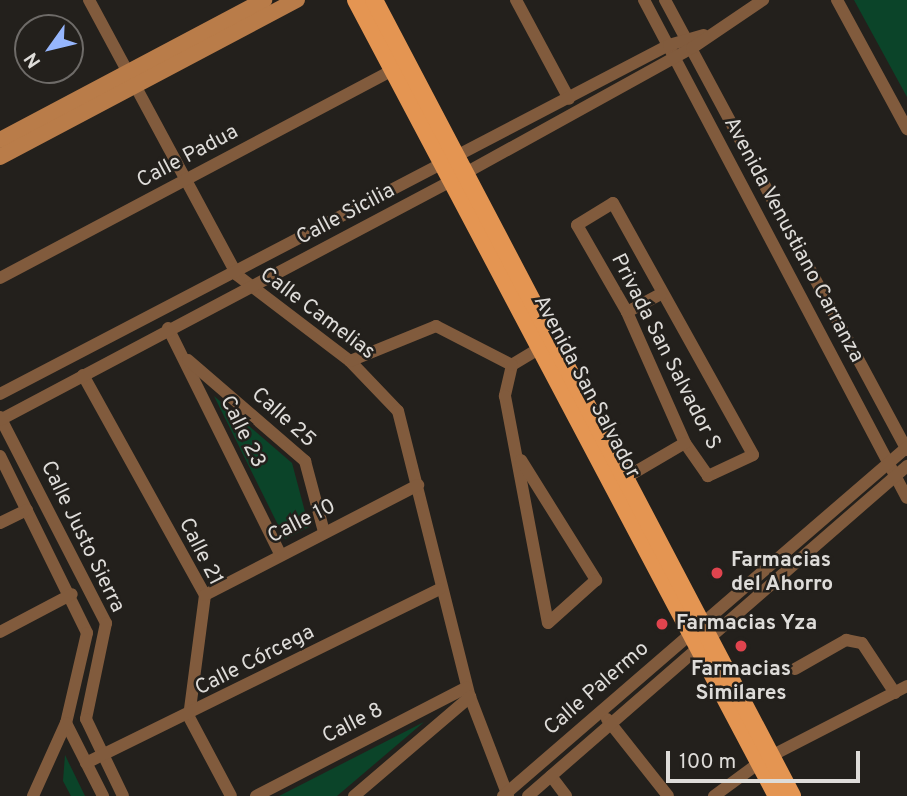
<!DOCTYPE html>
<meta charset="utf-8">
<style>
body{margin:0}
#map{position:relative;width:907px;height:796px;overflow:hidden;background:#23201c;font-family:Overpass,sans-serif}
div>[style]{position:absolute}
.green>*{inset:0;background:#0b4429}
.minor>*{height:12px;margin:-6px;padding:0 6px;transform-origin:6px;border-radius:6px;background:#815b3d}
.secondary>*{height:16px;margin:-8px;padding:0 8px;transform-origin:8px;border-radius:8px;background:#b97c49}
.primary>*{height:18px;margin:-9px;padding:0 9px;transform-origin:9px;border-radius:9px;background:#e49552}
.dots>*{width:19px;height:19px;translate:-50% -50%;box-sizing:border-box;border:4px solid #23201c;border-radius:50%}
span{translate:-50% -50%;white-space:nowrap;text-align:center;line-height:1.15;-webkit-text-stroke:5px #23201c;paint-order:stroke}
.street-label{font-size:21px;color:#dedcd9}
.poi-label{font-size:21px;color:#dedcd9;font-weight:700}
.left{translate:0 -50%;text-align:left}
.north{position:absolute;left:14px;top:14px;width:70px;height:70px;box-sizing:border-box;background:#23201c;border:2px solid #6e6b68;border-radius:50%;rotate:236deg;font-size:19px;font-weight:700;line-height:28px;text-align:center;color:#dedcd9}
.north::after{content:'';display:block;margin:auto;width:24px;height:32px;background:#96b6fd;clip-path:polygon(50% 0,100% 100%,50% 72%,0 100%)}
.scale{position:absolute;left:666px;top:751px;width:194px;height:32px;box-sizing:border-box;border:4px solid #dedcd9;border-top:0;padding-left:9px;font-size:21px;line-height:24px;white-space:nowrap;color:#dedcd9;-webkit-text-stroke:5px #23201c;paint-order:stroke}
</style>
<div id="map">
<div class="green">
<i style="clip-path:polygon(854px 0,907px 0,907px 97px)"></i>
<i style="clip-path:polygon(214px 396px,292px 463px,309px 527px,285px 539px)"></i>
<i style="clip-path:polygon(424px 722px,337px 796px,279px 796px)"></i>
<i style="clip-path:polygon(65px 755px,85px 796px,71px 796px,63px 781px)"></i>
</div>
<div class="minor">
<i style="left:89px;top:0;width:312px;rotate:61.7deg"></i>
<i style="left:237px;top:275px;width:142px;rotate:37.3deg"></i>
<i style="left:350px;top:361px;width:69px;rotate:46.2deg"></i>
<i style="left:398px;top:411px;width:295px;rotate:75.9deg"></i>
<i style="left:470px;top:697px;width:106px;rotate:69deg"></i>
<i style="left:516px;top:0;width:112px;rotate:61.8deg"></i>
<i style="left:644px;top:0;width:563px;rotate:62.16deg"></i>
<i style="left:665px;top:0;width:511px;rotate:61.73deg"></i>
<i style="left:837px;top:0;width:147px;rotate:61.5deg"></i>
<i style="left:613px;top:203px;width:288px;rotate:60.9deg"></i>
<i style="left:753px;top:455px;width:50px;rotate:155deg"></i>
<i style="left:708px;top:476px;width:40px;rotate:-124.9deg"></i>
<i style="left:685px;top:443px;width:143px;rotate:-113.9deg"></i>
<i style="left:627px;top:312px;width:100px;rotate:-119.9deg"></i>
<i style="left:577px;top:225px;width:42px;rotate:-31.4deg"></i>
<i style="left:0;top:278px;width:445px;rotate:-27.9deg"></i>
<i style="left:627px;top:312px;width:38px;rotate:-28deg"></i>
<i style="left:168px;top:328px;width:252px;rotate:63.6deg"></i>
<i style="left:540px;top:348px;width:33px;rotate:149deg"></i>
<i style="left:512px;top:365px;width:32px;rotate:103deg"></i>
<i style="left:505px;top:396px;width:231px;rotate:79.3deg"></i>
<i style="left:188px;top:360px;width:155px;rotate:40.8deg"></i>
<i style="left:305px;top:461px;width:73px;rotate:75deg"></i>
<i style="left:350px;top:361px;width:93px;rotate:-22.1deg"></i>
<i style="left:436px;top:326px;width:85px;rotate:27.2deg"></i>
<i style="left:83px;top:375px;width:252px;rotate:61deg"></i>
<i style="left:205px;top:595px;width:123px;rotate:97.5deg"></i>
<i style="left:189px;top:717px;width:89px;rotate:62deg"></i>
<i style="left:0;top:394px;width:755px;rotate:-27.55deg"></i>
<i style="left:669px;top:45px;width:36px;rotate:-16deg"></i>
<i style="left:0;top:417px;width:232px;rotate:62.8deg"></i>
<i style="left:106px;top:623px;width:98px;rotate:101.8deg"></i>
<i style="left:86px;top:719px;width:85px;rotate:64.3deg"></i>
<i style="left:0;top:420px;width:510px;rotate:-27.92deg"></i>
<i style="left:451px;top:181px;width:275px;rotate:-28.9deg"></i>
<i style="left:692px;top:48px;width:86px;rotate:-34.1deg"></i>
<i style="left:0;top:456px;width:197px;rotate:63.8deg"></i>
<i style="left:87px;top:633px;width:92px;rotate:103.1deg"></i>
<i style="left:66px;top:723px;width:82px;rotate:63.1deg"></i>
<i style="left:521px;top:460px;width:142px;rotate:58deg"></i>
<i style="left:596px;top:580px;width:64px;rotate:138.1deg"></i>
<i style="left:625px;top:478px;width:69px;rotate:-30.3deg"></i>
<i style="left:0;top:523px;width:30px;rotate:-26deg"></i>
<i style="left:205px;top:595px;width:240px;rotate:-27.3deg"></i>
<i style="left:0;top:632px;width:81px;rotate:-27.8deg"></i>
<i style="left:795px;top:669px;width:59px;rotate:-29.6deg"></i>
<i style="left:846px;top:640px;width:16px;rotate:11deg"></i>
<i style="left:862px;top:643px;width:60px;rotate:56.6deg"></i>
<i style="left:607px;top:719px;width:98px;rotate:51.6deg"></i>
<i style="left:771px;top:756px;width:153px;rotate:-27.2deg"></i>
<i style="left:86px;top:763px;width:394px;rotate:-26.2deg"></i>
<i style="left:551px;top:776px;width:25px;rotate:53deg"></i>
<i style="left:33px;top:796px;width:80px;rotate:-65.7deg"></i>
<i style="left:256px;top:796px;width:237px;rotate:-27.3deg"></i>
<i style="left:354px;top:796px;width:153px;rotate:-40.5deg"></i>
<i style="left:503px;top:796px;width:534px;rotate:-40.82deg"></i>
<i style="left:528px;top:796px;width:503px;rotate:-41.05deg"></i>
<i style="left:714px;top:796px;width:56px;rotate:-36.3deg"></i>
</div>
<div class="secondary">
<i style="left:0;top:140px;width:299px;rotate:-27.9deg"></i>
<i style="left:0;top:157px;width:336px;rotate:-27.9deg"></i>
</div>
<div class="primary">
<i style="left:356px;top:0;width:900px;rotate:62.13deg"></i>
<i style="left:374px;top:0;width:899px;rotate:62.29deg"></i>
</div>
<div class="dots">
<i style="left:717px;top:573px;background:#e0444e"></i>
<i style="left:662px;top:624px;background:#e0444e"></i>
<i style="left:741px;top:646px;background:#e0444e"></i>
</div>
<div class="street-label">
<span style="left:188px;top:157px;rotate:-28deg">Calle Padua</span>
<span style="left:346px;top:215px;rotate:-28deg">Calle Sicilia</span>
<span style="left:793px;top:240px;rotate:62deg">Avenida Venustiano Carranza</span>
<span style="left:317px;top:314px;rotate:37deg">Calle Camelias</span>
<span style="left:665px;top:352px;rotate:63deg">Privada San Salvador S</span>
<span style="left:586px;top:387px;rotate:62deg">Avenida San Salvador</span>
<span style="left:283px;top:418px;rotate:42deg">Calle 25</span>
<span style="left:242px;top:432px;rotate:64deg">Calle 23</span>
<span style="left:302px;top:522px;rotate:-27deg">Calle 10</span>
<span style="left:82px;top:537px;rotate:64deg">Calle Justo Sierra</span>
<span style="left:200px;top:552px;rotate:63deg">Calle 21</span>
<span style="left:255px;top:661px;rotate:-27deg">Calle Córcega</span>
<span style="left:597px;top:689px;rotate:-41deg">Calle Palermo</span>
<span style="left:353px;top:724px;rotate:-27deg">Calle 8</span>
</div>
<div class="poi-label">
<span class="left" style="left:731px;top:573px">Farmacias<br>del Ahorro</span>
<span class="left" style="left:676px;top:624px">Farmacias Yza</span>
<span style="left:741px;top:682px">Farmacias<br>Similares</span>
</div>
<div class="north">N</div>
<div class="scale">100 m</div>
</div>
